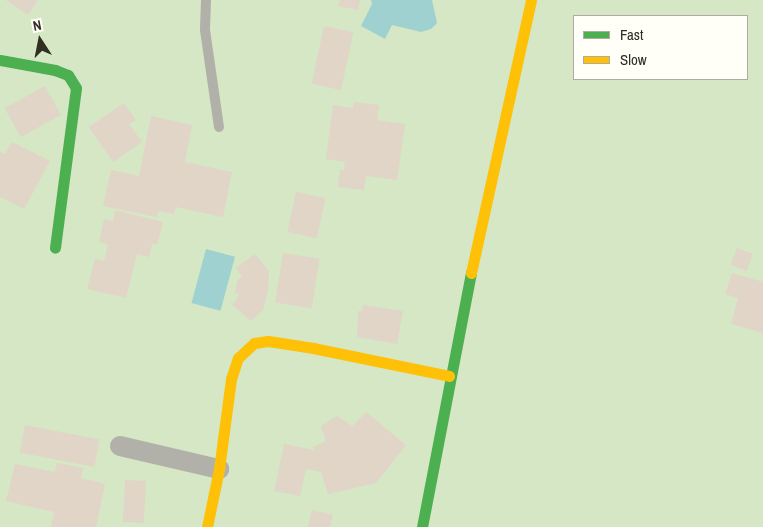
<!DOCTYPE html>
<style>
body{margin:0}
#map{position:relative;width:763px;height:527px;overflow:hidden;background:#eeecd9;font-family:"Archivo Narrow",sans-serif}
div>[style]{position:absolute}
.green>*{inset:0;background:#d5e7c5}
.water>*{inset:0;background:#9ed1d0;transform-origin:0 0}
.building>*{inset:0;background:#e0d5c6;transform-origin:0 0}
.lane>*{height:10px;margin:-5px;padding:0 5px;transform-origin:5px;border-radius:5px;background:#b1b1a9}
.street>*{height:20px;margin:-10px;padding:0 10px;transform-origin:10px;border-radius:10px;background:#b1b1a9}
.fast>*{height:11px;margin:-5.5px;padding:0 5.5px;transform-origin:5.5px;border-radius:5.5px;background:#4caf50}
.slow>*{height:11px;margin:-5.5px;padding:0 5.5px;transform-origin:5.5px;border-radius:5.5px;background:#ffc107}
span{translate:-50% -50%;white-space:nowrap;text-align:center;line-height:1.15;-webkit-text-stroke:4px #fffef7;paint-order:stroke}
.legend{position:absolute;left:573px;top:15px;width:175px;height:65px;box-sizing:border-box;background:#fffef7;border:1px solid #adaba2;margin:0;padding:6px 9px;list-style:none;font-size:15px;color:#312f22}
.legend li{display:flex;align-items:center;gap:10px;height:25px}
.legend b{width:25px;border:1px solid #adaba2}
.north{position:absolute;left:15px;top:15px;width:50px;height:50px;-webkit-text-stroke:4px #fffef7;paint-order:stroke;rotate:349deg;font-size:14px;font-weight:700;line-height:20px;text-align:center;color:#312f22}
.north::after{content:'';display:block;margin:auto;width:18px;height:22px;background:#312f22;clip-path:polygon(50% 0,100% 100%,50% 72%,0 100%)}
</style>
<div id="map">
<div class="green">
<i style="clip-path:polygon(evenodd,0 0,763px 0,763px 527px,0 527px,0 0,574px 16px,747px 16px,747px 79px,574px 79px,574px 16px)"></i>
</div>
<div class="water">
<i style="clip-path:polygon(371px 0,432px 0,437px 23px,431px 29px,421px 32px,392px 25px,385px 39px,361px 26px,372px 4px)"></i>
<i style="left:206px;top:249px;width:30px;height:56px;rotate:15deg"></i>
</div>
<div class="building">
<i style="clip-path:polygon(6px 0,38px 0,28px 15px)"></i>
<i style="clip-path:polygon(340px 0,360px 0,358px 10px,338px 6px)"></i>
<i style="left:324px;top:26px;width:30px;height:59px;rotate:12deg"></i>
<i style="left:45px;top:86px;width:33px;height:46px;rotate:61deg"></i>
<i style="clip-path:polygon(354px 102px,379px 105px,377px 120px,405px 124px,397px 180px,366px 176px,364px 190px,338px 187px,340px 170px,344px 170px,345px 162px,326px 159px,333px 105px,353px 108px)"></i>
<i style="clip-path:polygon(124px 103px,136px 120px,129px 124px,142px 142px,113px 162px,89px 127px)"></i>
<i style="clip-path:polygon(151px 116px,192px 125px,185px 162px,232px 172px,223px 217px,176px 207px,174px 214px,158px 211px,157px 217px,103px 206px,111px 170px,139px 176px)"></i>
<i style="clip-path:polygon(12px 142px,50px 161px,24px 209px,0 197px,0 151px,5px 154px)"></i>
<i style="left:296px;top:192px;width:30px;height:41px;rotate:12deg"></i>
<i style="clip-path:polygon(115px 210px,163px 222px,157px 245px,152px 244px,149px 257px,137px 254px,126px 298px,87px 289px,95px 259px,104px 261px,108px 244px,99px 242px,104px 219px,113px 221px)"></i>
<i style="left:737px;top:248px;width:17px;height:18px;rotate:21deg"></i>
<i style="left:283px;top:253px;width:37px;height:50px;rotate:9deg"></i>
<i style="clip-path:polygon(255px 254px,269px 271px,268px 290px,263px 310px,251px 321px,232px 305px,239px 295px,235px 293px,238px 279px,242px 277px,236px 268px)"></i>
<i style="clip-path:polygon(732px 273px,763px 282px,763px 333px,731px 324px,738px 298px,725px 294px)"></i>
<i style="clip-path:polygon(363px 305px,403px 311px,397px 344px,357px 337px,358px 311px,362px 311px)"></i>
<i style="clip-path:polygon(366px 412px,406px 445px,376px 483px,328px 494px,321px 472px,306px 469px,300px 496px,274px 491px,284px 444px,314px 450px,313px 447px,326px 441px,321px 426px,337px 416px,352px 426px)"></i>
<i style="left:25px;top:425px;width:76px;height:28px;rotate:11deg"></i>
<i style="clip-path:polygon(57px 463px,83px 468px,81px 478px,105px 484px,96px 527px,51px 527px,54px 512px,6px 501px,15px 464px,55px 472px)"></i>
<i style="left:125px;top:480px;width:21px;height:42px;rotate:3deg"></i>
<i style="clip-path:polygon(312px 510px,333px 515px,330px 527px,308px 527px)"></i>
</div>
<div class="lane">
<i style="left:206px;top:0;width:30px;rotate:92deg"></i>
<i style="left:205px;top:30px;width:98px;rotate:81.8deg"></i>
</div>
<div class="street">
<i style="left:120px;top:446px;width:102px;rotate:13.1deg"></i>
</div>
<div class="fast">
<i style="left:0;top:60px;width:56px;rotate:10.3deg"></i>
<i style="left:55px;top:70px;width:14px;rotate:21deg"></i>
<i style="left:68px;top:75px;width:15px;rotate:58deg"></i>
<i style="left:76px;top:88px;width:161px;rotate:97.5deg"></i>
<i style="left:422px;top:527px;width:259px;rotate:-79.1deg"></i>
</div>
<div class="slow">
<i style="left:471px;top:273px;width:280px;rotate:-77.6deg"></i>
<i style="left:207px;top:527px;width:59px;rotate:-78.3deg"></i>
<i style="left:219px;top:469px;width:91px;rotate:-82.4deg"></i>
<i style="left:231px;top:379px;width:22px;rotate:-72deg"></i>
<i style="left:238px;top:358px;width:22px;rotate:-43deg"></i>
<i style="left:254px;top:343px;width:14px;rotate:-8deg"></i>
<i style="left:268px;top:341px;width:46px;rotate:8.8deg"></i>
<i style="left:313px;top:348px;width:139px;rotate:11.6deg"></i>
</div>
<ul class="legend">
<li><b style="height:6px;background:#4caf50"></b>Fast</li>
<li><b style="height:6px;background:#ffc107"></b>Slow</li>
</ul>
<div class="north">N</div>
</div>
